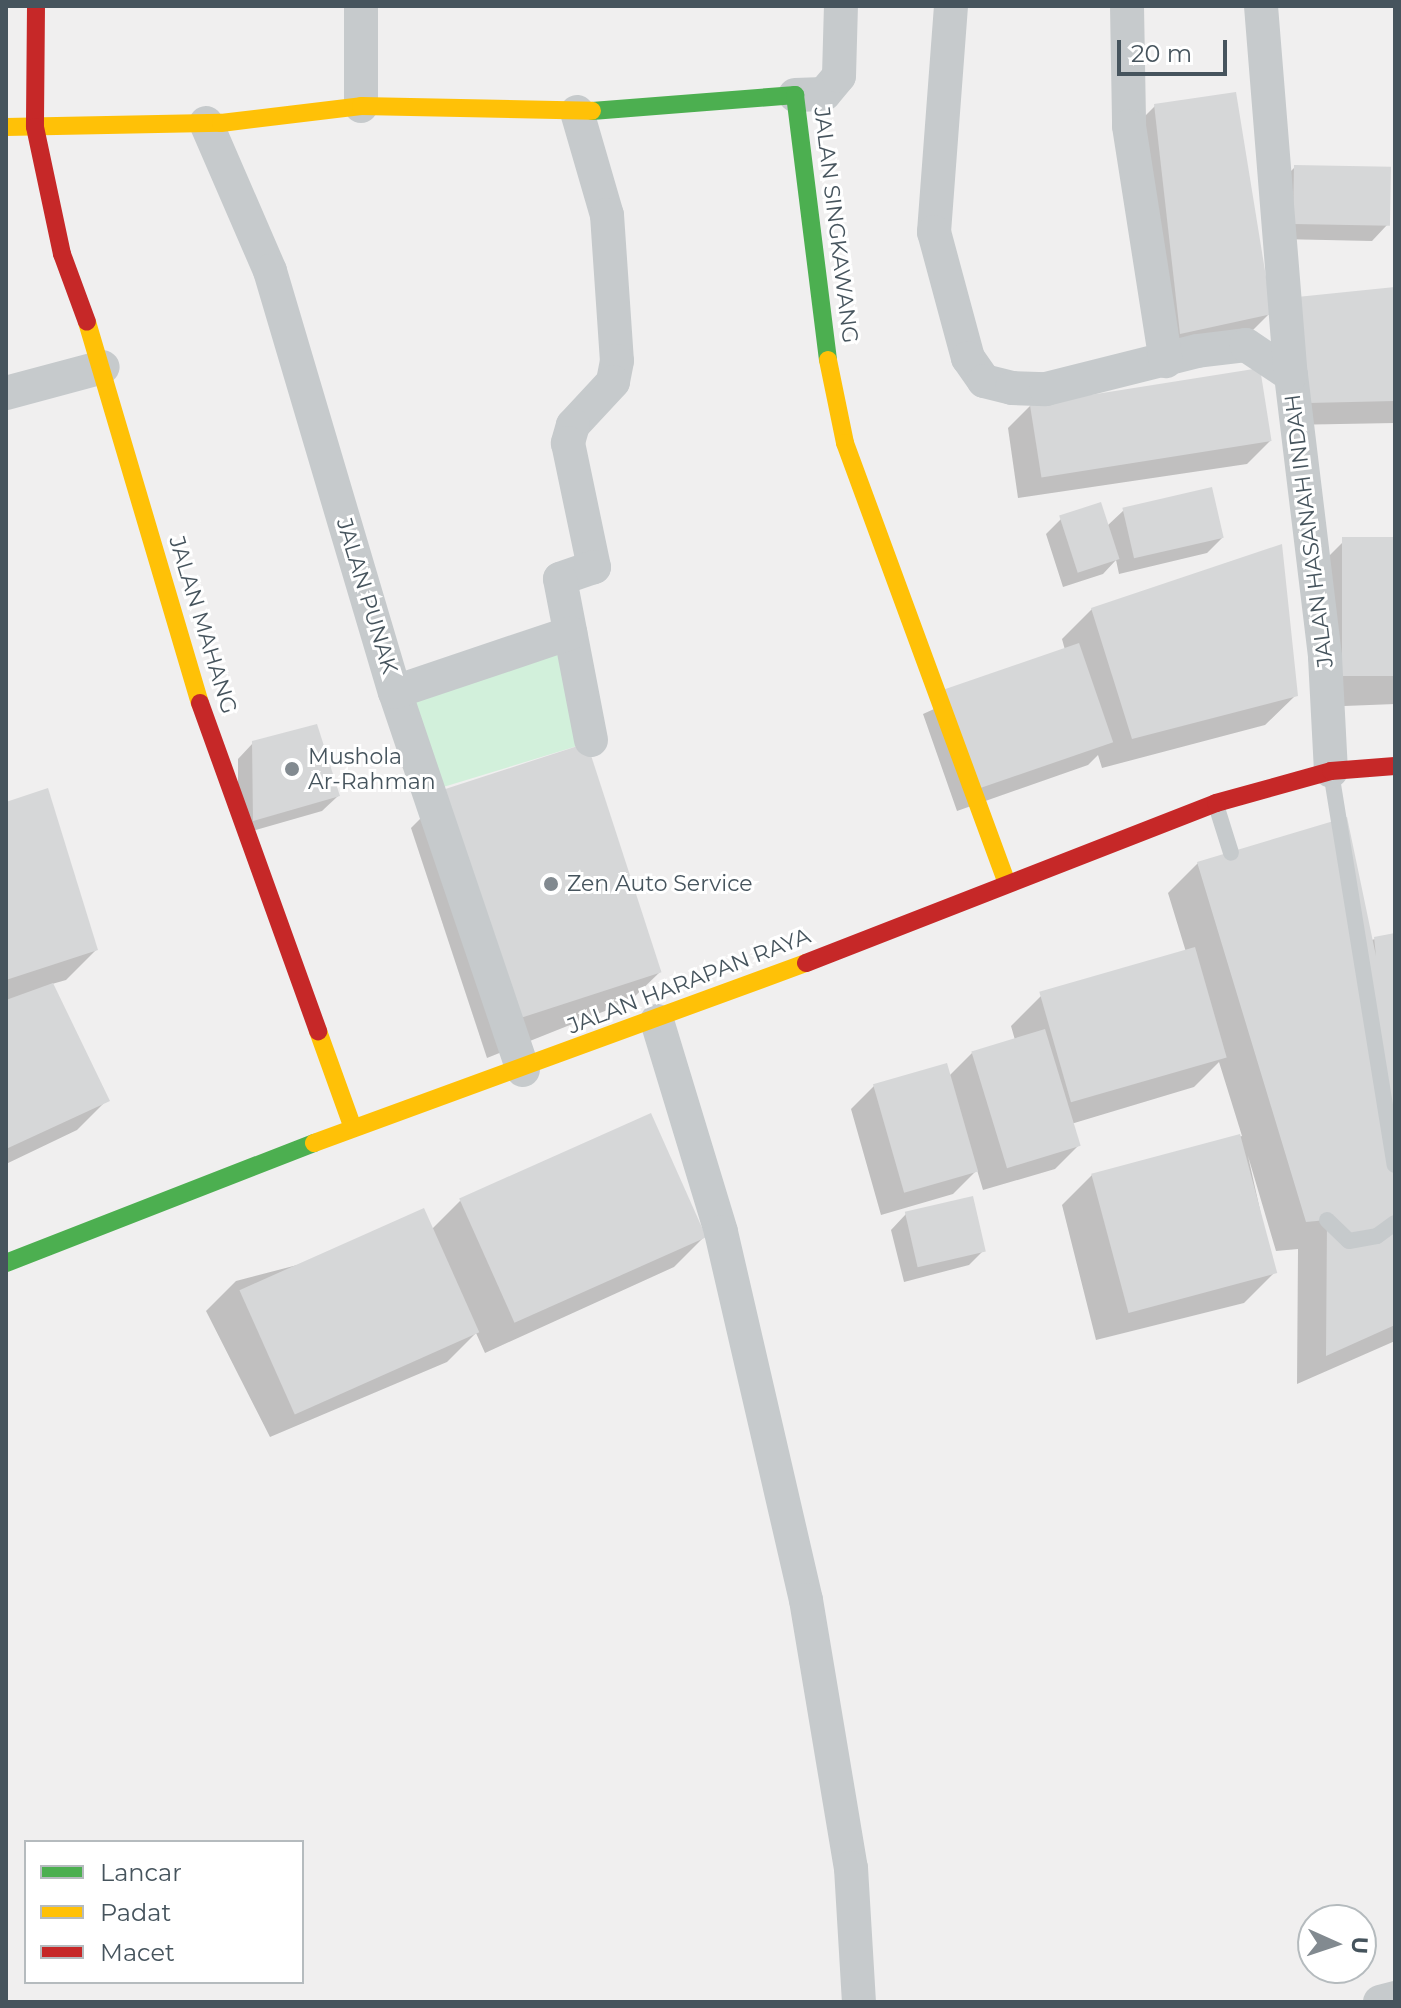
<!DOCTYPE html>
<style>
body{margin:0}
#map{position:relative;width:1401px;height:2008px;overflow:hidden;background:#f0efef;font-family:Montserrat,sans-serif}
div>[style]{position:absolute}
.green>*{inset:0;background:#d2f0db;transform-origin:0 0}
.shadow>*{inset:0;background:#0003}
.building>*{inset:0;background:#d6d7d8;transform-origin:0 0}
.lane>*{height:16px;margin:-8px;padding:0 8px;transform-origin:8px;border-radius:8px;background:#c6cacc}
.street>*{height:34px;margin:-17px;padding:0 17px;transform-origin:17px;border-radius:17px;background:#c6cacc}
.fast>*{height:18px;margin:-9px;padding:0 9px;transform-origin:9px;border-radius:9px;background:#4caf50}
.slow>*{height:18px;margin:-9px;padding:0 9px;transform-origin:9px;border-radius:9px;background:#ffc107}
.jam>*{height:18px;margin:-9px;padding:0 9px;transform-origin:9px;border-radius:9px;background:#c62828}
.dots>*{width:22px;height:22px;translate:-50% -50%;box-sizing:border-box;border:4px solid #fff;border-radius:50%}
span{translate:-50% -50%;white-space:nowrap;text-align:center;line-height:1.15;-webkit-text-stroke:6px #fff;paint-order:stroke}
.street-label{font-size:22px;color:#46545d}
.poi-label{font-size:22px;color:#46545d}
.left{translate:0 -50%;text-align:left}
.frame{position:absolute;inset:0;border:8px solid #46545d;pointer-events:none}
.legend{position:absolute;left:24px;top:1840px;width:280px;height:144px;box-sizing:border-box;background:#fff;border:2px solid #b5bbbe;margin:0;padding:10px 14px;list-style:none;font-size:24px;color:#46545d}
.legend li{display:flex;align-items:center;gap:16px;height:40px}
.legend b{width:40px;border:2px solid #b5bbbe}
.north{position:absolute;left:1297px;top:1904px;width:80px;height:80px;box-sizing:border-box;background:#fff;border:2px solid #b5bbbe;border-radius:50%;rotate:93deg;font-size:22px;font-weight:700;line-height:32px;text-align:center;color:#46545d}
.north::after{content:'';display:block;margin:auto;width:28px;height:36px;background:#828a90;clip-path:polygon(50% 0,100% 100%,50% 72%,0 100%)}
.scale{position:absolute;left:1117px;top:40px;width:110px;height:36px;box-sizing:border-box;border:4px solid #46545d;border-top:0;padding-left:10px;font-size:24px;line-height:28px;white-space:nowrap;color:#46545d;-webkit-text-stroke:6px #fff;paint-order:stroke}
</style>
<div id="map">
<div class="green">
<i style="left:560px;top:652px;width:95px;height:158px;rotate:73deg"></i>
</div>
<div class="shadow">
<i style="clip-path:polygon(1155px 106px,1270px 313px,1240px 343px,1150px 363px,1125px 136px)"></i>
<i style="clip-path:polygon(1295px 167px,1387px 225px,1372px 241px,1279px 239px,1280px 182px)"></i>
<i style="clip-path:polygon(1395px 289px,1395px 423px,1286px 425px)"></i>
<i style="clip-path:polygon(1031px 405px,1270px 441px,1247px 464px,1018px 498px,1008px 428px)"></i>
<i style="clip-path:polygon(1124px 510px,1222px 538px,1207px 553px,1119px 574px,1116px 560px,1103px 574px,1063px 587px,1046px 534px,1061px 519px,1107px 526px)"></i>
<i style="clip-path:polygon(1395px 539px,1395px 704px,1319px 707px,1313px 572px,1343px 542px)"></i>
<i style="clip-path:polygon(1092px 609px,1296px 695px,1265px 725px,1102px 768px,1098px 755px,1088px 765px,957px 811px,923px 714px,1065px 650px,1062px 639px)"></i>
<i style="clip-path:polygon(253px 743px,338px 796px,322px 811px,238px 835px,238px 759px)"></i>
<i style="clip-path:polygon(441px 798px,661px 971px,630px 1001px,487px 1058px,411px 828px)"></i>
<i style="clip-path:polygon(6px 804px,96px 950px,66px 980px,52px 984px,107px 1100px,77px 1130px,6px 1164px)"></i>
<i style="clip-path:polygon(1198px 863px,1371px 940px,1395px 935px,1395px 1341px,1297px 1384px,1298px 1249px,1276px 1251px,1248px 1156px,1274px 1273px,1244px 1303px,1096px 1340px,1062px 1205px,1092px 1175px,1242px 1136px,1219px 1062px,1194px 1087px,1071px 1124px,1078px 1146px,1055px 1169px,983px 1190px,977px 1170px,953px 1194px,881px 1215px,851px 1109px,874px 1086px,949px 1076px,972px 1053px,1015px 1040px,1011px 1026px,1041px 996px,1186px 952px,1168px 893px)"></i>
<i style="clip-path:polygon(460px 1201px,704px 1237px,674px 1267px,485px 1353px,476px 1333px,447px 1362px,270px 1437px,206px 1311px,236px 1281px,431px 1230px)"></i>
<i style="clip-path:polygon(906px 1214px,984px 1250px,969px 1265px,904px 1282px,891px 1230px)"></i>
</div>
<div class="building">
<i style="clip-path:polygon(1236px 92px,1272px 314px,1180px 334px,1154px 104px)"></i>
<i style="left:1294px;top:165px;width:97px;height:59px;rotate:1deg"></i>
<i style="clip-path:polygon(1395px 287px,1395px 401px,1308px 403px,1297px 297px)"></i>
<i style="left:1260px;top:368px;width:74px;height:233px;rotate:81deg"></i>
<i style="left:1212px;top:487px;width:52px;height:92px;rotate:77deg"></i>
<i style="left:1101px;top:502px;width:60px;height:44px;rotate:72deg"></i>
<i style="left:1395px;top:537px;width:139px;height:53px;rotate:90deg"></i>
<i style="clip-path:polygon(1282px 544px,1298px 696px,1132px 739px,1091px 608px)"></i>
<i style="left:1079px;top:643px;width:105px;height:142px;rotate:71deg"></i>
<i style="clip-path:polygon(317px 724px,340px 796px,253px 821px,252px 741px)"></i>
<i style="left:587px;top:743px;width:241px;height:157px;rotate:72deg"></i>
<i style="clip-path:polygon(48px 788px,98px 950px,6px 980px,6px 802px)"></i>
<i style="clip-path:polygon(1347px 817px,1376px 956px,1374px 937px,1395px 933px,1395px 1325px,1326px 1356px,1327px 1220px,1306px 1222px,1197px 862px)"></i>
<i style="left:1195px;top:947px;width:115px;height:162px;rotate:74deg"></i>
<i style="clip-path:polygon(53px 983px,110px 1101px,6px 1149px,6px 1000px)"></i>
<i style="left:1045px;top:1029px;width:122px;height:77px;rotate:73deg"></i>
<i style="left:947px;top:1063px;width:113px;height:77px;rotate:74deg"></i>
<i style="left:651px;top:1113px;width:136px;height:210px;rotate:66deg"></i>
<i style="left:1240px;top:1134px;width:144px;height:154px;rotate:75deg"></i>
<i style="left:973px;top:1196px;width:57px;height:70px;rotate:77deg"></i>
<i style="left:424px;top:1208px;width:136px;height:202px;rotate:66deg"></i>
</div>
<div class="lane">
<i style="left:1331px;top:772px;width:398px;rotate:80.8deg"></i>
<i style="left:1216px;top:805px;width:50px;rotate:72.6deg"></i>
<i style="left:1327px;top:1220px;width:30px;rotate:44deg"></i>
<i style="left:1349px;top:1241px;width:28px;rotate:-10deg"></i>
<i style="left:1377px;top:1236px;width:22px;rotate:-36deg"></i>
</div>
<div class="street">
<i style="left:361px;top:6px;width:100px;rotate:90deg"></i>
<i style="left:951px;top:6px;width:227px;rotate:94.3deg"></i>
<i style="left:934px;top:232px;width:131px;rotate:74.9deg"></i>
<i style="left:968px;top:358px;width:28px;rotate:55deg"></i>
<i style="left:984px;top:381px;width:29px;rotate:14deg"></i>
<i style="left:1012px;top:388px;width:34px;rotate:2deg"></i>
<i style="left:1046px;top:389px;width:156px;rotate:-14.1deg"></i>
<i style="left:1197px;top:351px;width:49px;rotate:-7deg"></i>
<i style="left:1246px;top:345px;width:54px;rotate:33.7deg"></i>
<i style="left:1291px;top:375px;width:284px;rotate:83.1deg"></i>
<i style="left:1325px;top:657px;width:114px;rotate:87deg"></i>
<i style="left:1127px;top:6px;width:120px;rotate:89deg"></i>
<i style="left:1129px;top:126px;width:238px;rotate:81.1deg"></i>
<i style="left:1261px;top:6px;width:370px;rotate:85.4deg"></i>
<i style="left:795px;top:95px;width:29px;rotate:-2deg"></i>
<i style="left:824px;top:94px;width:23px;rotate:-50deg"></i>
<i style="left:839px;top:76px;width:70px;rotate:-88.4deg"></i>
<i style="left:577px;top:112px;width:107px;rotate:73.8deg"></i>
<i style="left:607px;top:215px;width:146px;rotate:86.1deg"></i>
<i style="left:617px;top:361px;width:21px;rotate:101deg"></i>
<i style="left:613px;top:382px;width:59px;rotate:132.9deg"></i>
<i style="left:573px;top:425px;width:19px;rotate:106deg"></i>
<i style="left:568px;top:443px;width:127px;rotate:78.2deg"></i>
<i style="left:594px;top:567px;width:36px;rotate:161deg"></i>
<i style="left:560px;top:579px;width:164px;rotate:79.1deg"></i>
<i style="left:206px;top:123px;width:161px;rotate:66.6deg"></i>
<i style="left:270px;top:271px;width:439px;rotate:73.5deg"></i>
<i style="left:395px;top:692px;width:399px;rotate:71.3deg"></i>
<i style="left:6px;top:393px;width:100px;rotate:-15deg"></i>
<i style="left:395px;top:692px;width:185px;rotate:-18.6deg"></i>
<i style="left:657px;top:1021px;width:220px;rotate:73.1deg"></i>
<i style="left:721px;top:1232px;width:378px;rotate:77deg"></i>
<i style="left:806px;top:1600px;width:272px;rotate:80.5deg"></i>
<i style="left:851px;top:1868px;width:134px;rotate:86.6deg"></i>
<i style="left:1380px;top:2002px;width:16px;rotate:-15deg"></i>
</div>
<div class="fast">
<i style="left:592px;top:111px;width:204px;rotate:-4.5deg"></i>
<i style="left:795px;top:95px;width:267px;rotate:82.9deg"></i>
<i style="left:6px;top:1263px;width:331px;rotate:-21.3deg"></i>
</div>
<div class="slow">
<i style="left:6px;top:127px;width:215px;rotate:-1.1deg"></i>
<i style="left:221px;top:123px;width:141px;rotate:-6.9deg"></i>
<i style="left:361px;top:106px;width:231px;rotate:1.2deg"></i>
<i style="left:87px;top:322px;width:397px;rotate:73.5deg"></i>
<i style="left:828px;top:360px;width:85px;rotate:78.4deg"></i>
<i style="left:845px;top:443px;width:467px;rotate:69.8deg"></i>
<i style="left:318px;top:1031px;width:103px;rotate:70.2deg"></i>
<i style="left:314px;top:1143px;width:524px;rotate:-20.1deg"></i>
</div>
<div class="jam">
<i style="left:36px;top:6px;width:121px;rotate:90.5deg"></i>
<i style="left:35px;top:127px;width:130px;rotate:78deg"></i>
<i style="left:62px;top:254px;width:72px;rotate:69.8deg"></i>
<i style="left:200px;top:703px;width:349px;rotate:70.2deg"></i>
<i style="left:806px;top:963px;width:440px;rotate:-21.3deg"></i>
<i style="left:1216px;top:803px;width:119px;rotate:-15.5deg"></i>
<i style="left:1331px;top:771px;width:64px;rotate:-4.5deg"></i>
</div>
<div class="dots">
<i style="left:292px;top:769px;background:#828a90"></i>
<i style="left:551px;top:884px;background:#828a90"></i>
</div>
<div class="street-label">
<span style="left:836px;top:225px;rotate:83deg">JALAN SINGKAWANG</span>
<span style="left:1309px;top:531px;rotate:-97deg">JALAN HASANAH INDAH</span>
<span style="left:367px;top:596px;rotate:73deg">JALAN PUNAK</span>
<span style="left:203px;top:625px;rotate:73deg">JALAN MAHANG</span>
<span style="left:689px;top:981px;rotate:-21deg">JALAN HARAPAN RAYA</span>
</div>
<div class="poi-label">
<span class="left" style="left:308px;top:769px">Mushola<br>Ar-Rahman</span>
<span class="left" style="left:567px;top:884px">Zen Auto Service</span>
</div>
<div class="frame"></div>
<ul class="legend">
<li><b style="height:10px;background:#4caf50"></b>Lancar</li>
<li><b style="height:10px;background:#ffc107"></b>Padat</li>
<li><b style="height:10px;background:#c62828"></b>Macet</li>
</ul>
<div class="north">U</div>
<div class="scale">20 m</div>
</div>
